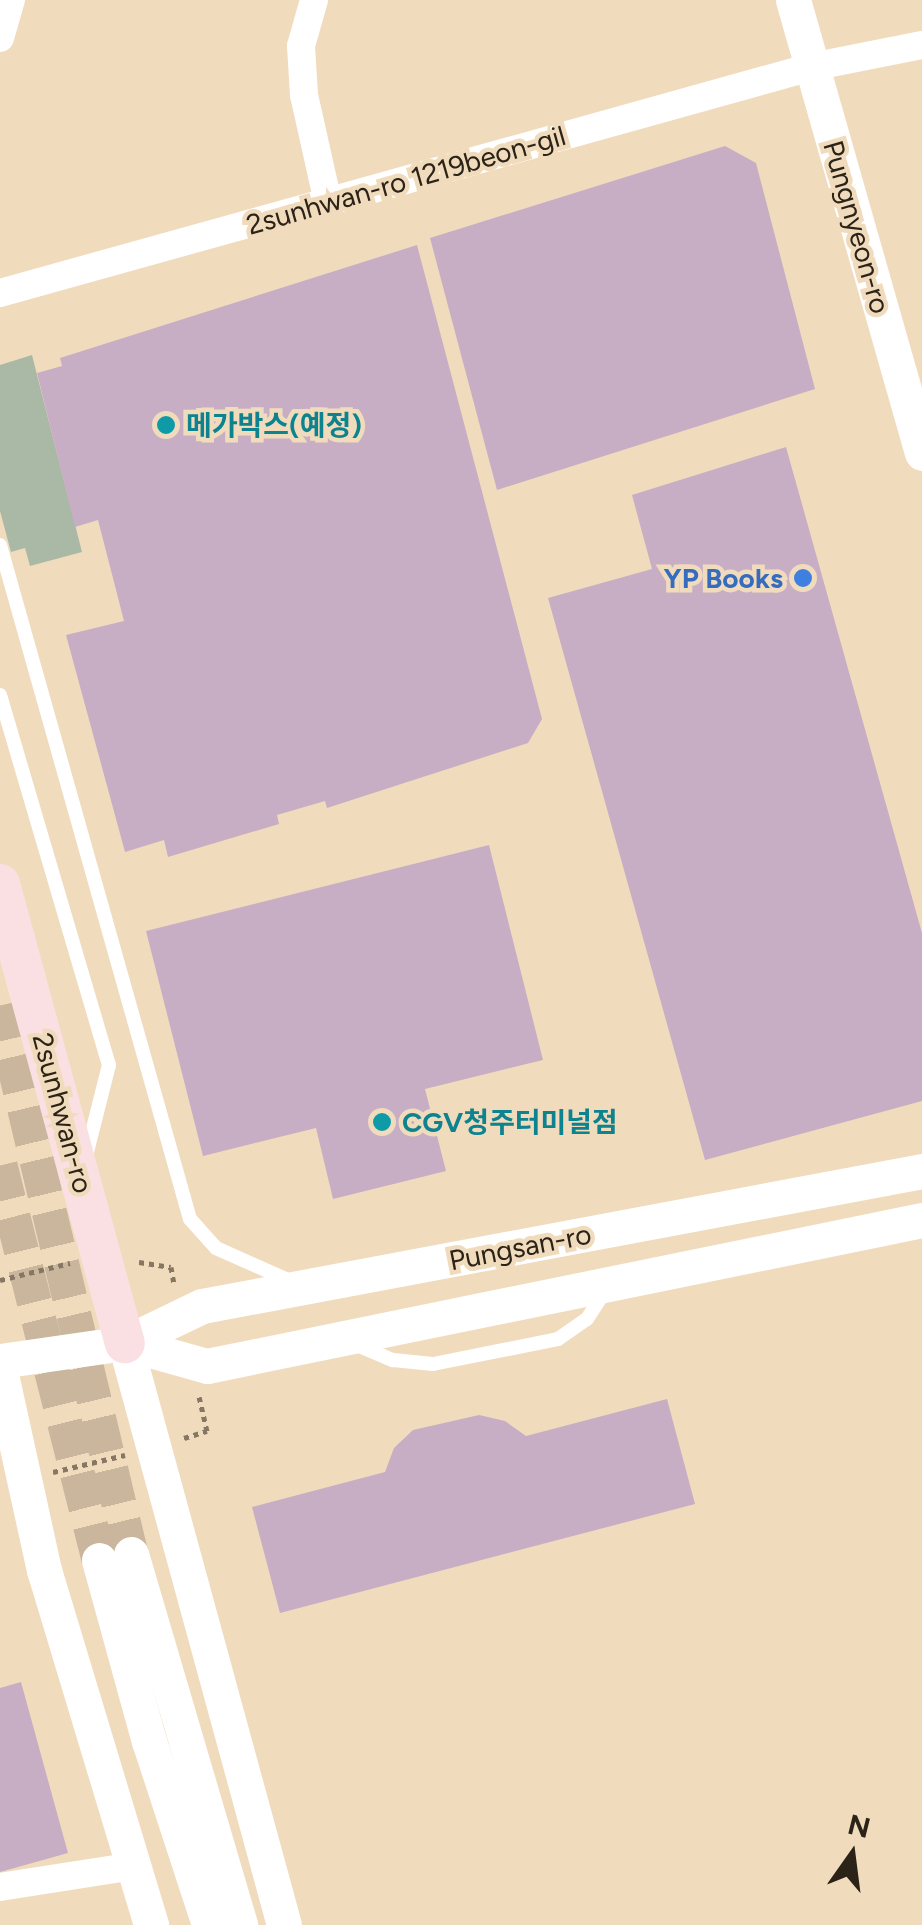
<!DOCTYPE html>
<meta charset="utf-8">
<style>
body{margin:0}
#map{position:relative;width:922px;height:1925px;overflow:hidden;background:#f1dbbd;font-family:Figtree,"Noto Sans KR",sans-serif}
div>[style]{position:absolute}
.green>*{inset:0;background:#aab9a5}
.building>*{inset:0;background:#c7aec5}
.tertiary-tunnel>*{height:35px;margin-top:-17.5px;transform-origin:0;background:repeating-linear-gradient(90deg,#c9b69c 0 35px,transparent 0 53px)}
.path>*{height:5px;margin-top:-2.5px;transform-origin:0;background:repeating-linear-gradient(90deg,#857763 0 5px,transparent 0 10px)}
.service>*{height:14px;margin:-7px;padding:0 7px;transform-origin:7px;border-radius:7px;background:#fff}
.minor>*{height:28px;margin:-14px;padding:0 14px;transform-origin:14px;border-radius:14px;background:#fff}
.tertiary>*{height:35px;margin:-17.5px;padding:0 17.5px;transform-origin:17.5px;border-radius:17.5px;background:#fff}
.secondary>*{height:40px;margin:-20px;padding:0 20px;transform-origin:20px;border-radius:20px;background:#fbe0e3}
.dots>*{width:28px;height:28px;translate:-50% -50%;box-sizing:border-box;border:5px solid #f1dbbd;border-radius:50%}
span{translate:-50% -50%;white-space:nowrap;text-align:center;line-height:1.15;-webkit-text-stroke:9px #f1dbbd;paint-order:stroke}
.street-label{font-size:28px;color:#2b2318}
.culture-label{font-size:28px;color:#0d838f;font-weight:700}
.left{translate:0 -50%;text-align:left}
.shop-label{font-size:28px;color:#366cbe;font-weight:700}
.right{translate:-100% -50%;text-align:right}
.north{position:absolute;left:802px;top:1805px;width:100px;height:100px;-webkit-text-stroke:8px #f1dbbd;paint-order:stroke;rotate:14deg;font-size:28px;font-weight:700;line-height:40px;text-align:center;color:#2b2318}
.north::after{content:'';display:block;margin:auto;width:35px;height:45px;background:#2b2318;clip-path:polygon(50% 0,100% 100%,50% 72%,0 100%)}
</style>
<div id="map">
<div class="green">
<i style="clip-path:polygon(32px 355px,82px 552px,30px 566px,25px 548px,11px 552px,0 511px,0 365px)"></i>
</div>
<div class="building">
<i style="clip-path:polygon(725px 146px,756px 163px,815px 389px,497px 490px,430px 238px)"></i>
<i style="clip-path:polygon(417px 245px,542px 719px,528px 743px,327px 808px,325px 801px,277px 815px,279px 824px,168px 857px,164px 840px,125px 852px,66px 635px,124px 621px,98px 520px,75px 527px,37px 373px,62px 366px,60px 358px)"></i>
<i style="clip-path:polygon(786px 447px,922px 933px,922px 1101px,705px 1160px,548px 598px,652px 569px,632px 495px)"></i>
<i style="clip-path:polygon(489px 845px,543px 1060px,425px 1089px,446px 1171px,333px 1199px,316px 1128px,203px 1156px,146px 931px)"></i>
<i style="clip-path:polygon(667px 1399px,695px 1504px,280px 1613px,252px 1507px,385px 1472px,394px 1448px,413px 1430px,479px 1415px,505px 1421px,526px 1436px)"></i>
<i style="clip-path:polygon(21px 1682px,68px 1853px,0 1872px,0 1688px)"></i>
</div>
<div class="tertiary-tunnel">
<i style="left:0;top:1005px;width:564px;rotate:76.58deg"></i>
<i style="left:0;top:1165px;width:407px;rotate:75.9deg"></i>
</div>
<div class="path">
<i style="left:139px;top:1262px;width:32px;rotate:9deg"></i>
<i style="left:171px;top:1267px;width:17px;rotate:80deg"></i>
<i style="left:0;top:1280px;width:72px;rotate:-13.7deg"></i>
<i style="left:184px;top:1438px;width:24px;rotate:-17deg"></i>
<i style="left:207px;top:1431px;width:35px;rotate:-103deg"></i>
<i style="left:53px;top:1472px;width:74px;rotate:-13.3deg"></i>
</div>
<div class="service">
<i style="left:0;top:545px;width:700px;rotate:74.26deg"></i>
<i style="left:190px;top:1219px;width:39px;rotate:48deg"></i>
<i style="left:216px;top:1248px;width:81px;rotate:24deg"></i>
<i style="left:0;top:695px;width:386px;rotate:73.6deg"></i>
<i style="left:109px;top:1065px;width:94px;rotate:104.2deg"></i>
<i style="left:357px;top:1345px;width:39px;rotate:23deg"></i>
<i style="left:393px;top:1360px;width:40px;rotate:5.7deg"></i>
<i style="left:433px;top:1364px;width:127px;rotate:-11.3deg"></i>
<i style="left:558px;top:1339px;width:35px;rotate:-35deg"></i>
<i style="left:587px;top:1319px;width:37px;rotate:-57deg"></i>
</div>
<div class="minor">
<i style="left:314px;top:0;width:48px;rotate:105.8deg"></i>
<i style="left:301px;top:46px;width:49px;rotate:86.5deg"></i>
<i style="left:304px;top:95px;width:110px;rotate:77.4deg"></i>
<i style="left:0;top:38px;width:40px;rotate:-74deg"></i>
<i style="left:0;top:293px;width:842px;rotate:-15.57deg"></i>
<i style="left:811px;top:67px;width:113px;rotate:-11.2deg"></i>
<i style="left:0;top:1887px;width:136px;rotate:-8.9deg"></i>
</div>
<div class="tertiary">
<i style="left:793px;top:0;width:471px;rotate:74.1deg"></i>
<i style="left:125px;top:1343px;width:85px;rotate:15.7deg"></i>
<i style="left:207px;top:1366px;width:730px;rotate:-11.54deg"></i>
<i style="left:125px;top:1343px;width:603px;rotate:74.72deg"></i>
<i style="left:0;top:1361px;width:126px;rotate:-8.2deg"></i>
<i style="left:125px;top:1343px;width:85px;rotate:-25.7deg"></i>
<i style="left:202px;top:1306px;width:733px;rotate:-10.62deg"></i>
<i style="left:0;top:1370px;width:205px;rotate:77.6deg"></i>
<i style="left:44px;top:1570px;width:371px;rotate:73.2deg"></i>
<i style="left:131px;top:1554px;width:387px;rotate:73.6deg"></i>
<i style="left:99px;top:1560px;width:188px;rotate:74.6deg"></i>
<i style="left:149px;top:1741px;width:194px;rotate:71.9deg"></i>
</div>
<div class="secondary">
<i style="left:0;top:884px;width:476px;rotate:74.8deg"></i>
</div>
<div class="dots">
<i style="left:166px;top:425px;background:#0f9aa8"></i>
<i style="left:803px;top:578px;background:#3f7fe0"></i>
<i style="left:382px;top:1122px;background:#0f9aa8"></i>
</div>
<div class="street-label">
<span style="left:406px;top:180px;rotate:-16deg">2sunhwan-ro 1219beon-gil</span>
<span style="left:857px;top:227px;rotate:74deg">Pungnyeon-ro</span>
<span style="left:63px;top:1113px;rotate:75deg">2sunhwan-ro</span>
<span style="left:520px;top:1247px;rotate:-11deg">Pungsan-ro</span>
</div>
<div class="culture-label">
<span class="left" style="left:186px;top:425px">메가박스(예정)</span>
<span class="left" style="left:402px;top:1122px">CGV청주터미널점</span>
</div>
<div class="shop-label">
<span class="right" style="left:783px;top:578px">YP Books</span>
</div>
<div class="north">N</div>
</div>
